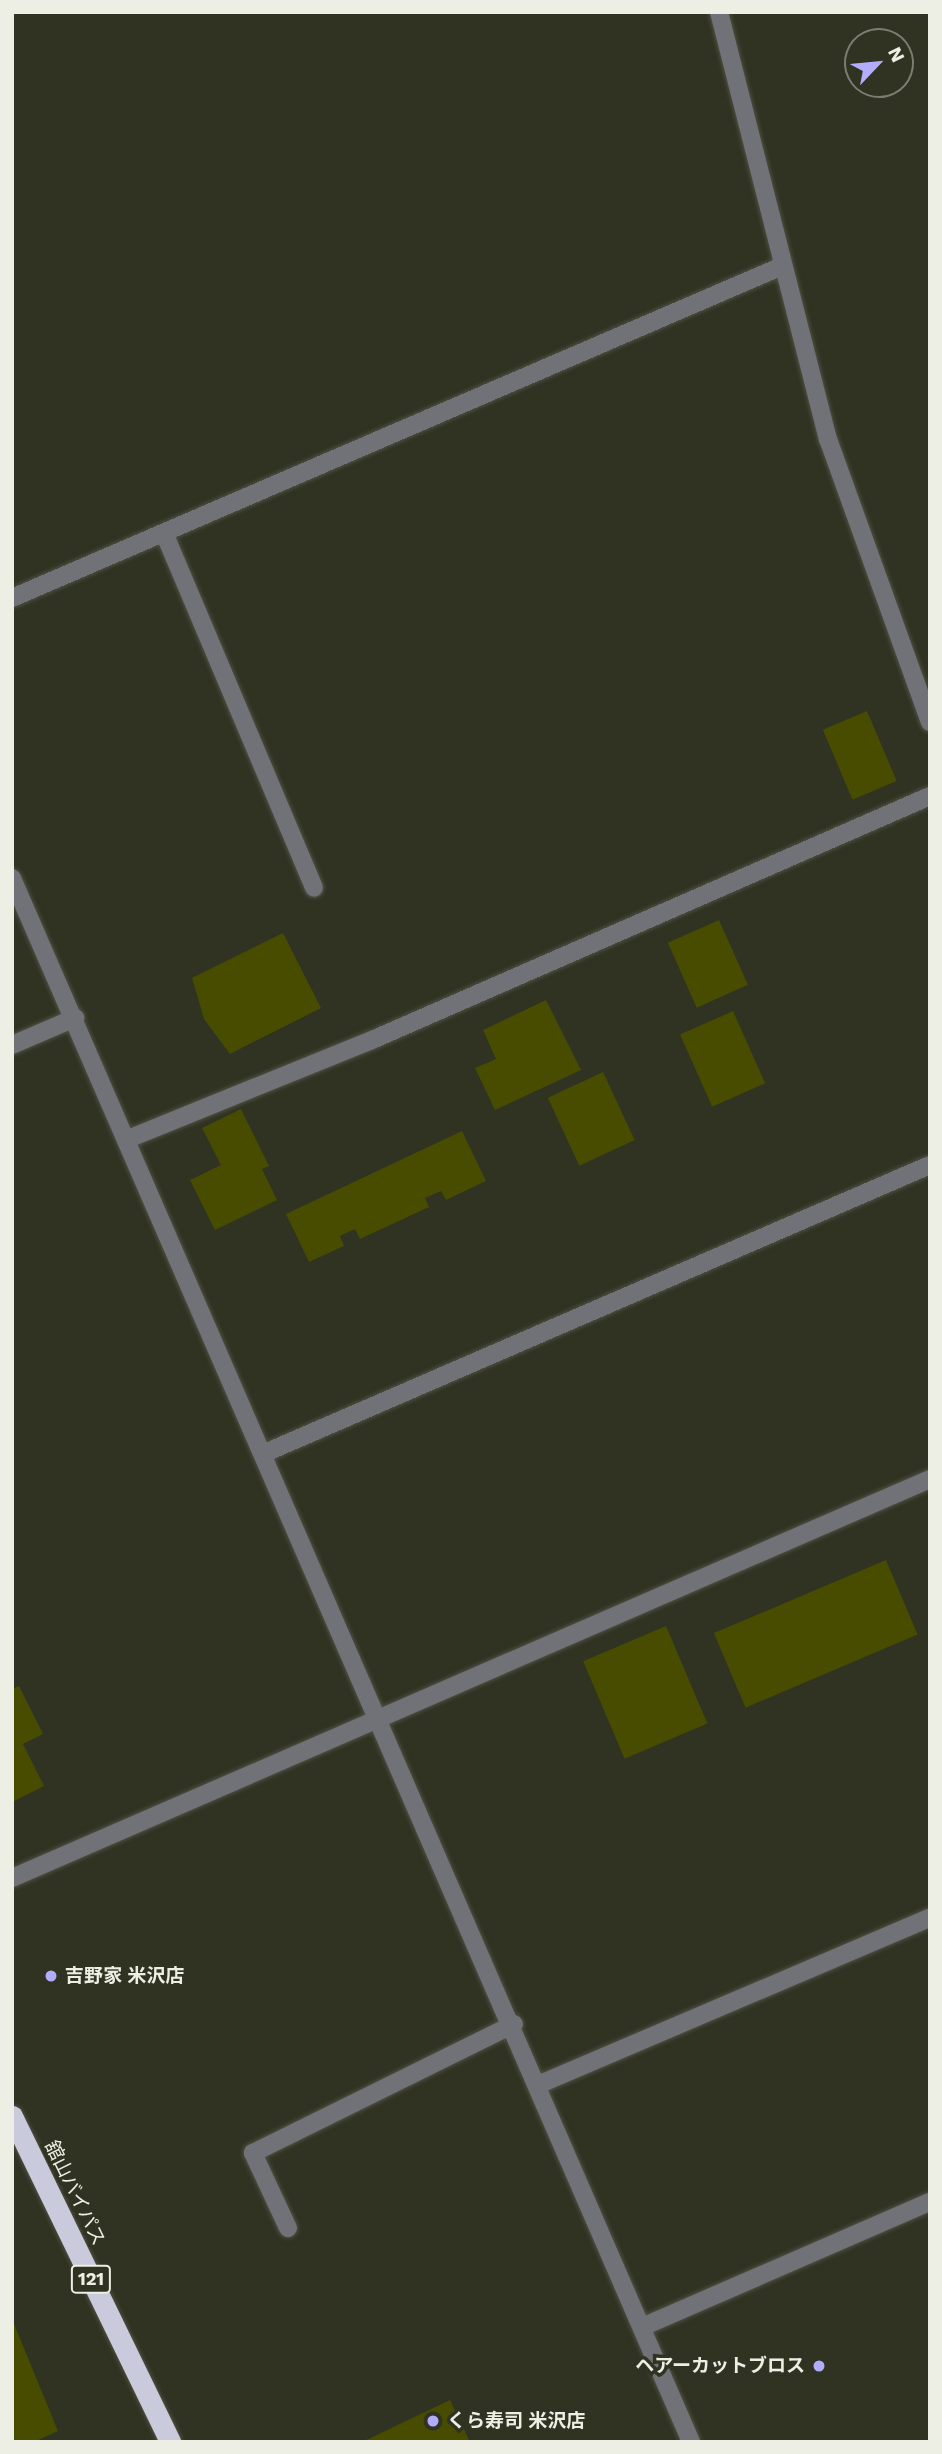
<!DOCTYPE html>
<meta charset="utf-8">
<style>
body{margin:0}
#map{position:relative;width:942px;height:2454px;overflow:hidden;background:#303222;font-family:"Work Sans","Noto Sans JP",sans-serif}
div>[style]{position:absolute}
.building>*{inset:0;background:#474c01;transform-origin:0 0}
.roads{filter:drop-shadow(0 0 2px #4e5041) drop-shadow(0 0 2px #4e5041)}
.minor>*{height:18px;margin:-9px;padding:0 9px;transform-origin:9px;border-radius:9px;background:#717178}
.highway>*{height:21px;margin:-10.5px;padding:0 10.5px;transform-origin:10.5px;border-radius:10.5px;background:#cacadd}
.dots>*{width:19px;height:19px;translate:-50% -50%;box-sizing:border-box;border:4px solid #303222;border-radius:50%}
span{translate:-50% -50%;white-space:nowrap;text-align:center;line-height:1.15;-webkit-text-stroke:7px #303222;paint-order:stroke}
.shield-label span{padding:2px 5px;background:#303222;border:2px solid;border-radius:5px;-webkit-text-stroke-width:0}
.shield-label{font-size:18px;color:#edeee4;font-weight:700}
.poi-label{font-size:19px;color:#edeee4;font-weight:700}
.left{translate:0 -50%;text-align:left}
.right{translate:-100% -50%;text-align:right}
.street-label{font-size:19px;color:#edeee4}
.frame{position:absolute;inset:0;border:14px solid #edeee4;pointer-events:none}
.north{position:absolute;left:844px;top:28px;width:70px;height:70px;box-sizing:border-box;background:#303222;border:2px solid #7c7d70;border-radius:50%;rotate:64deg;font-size:19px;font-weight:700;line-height:28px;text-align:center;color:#edeee4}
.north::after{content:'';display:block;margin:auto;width:24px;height:32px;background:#b1adfa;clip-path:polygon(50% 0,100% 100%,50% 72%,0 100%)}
</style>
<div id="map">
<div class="building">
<i style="left:867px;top:711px;width:76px;height:48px;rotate:67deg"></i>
<i style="left:719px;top:920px;width:71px;height:56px;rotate:66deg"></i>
<i style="clip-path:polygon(283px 933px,321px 1008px,230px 1054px,204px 1019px,192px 978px)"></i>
<i style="clip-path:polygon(546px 1000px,581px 1070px,495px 1110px,475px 1068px,496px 1059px,483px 1030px)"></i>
<i style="left:733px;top:1011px;width:79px;height:58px;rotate:66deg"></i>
<i style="left:603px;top:1072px;width:75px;height:61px;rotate:65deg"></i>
<i style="clip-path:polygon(241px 1109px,269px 1166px,262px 1169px,277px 1200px,215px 1230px,190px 1180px,221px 1165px,202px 1128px)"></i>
<i style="clip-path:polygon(462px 1131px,486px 1181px,446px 1200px,441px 1191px,425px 1198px,429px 1207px,360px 1239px,355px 1229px,340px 1236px,344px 1246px,309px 1262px,286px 1214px)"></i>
<i style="left:886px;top:1560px;width:81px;height:187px;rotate:67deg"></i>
<i style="left:666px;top:1626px;width:106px;height:90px;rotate:67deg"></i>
<i style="clip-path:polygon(19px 1686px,43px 1734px,23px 1744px,44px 1786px,12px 1802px,12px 1689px)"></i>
<i style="clip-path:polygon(12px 2319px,58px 2431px,34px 2442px,12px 2442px)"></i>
<i style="clip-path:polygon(450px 2400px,470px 2442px,362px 2442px)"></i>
</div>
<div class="roads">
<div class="minor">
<i style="left:719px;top:12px;width:441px;rotate:75.7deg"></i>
<i style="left:828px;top:439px;width:301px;rotate:70.2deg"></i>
<i style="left:165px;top:535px;width:383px;rotate:67.1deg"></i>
<i style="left:12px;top:598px;width:836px;rotate:-23.32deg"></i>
<i style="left:12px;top:878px;width:1705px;rotate:66.53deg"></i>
<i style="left:12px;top:1045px;width:69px;rotate:-23.2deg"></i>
<i style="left:128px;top:1139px;width:263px;rotate:-22.1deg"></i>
<i style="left:372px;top:1040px;width:609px;rotate:-23.62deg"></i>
<i style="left:267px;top:1452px;width:722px;rotate:-23.41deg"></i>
<i style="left:12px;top:1878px;width:1001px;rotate:-23.49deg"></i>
<i style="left:540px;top:2084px;width:424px;rotate:-23.1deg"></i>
<i style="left:288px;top:2228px;width:83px;rotate:-115deg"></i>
<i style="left:253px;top:2153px;width:291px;rotate:-26.3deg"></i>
<i style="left:642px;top:2327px;width:314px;rotate:-23.5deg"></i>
</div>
<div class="highway">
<i style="left:12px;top:2116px;width:362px;rotate:64.1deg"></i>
</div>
</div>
<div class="dots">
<i style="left:51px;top:1976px;background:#b1adfa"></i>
<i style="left:819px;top:2366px;background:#b1adfa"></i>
<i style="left:433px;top:2421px;background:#b1adfa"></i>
</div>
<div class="shield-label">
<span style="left:91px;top:2279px">121</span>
</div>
<div class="poi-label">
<span class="left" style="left:65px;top:1976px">吉野家 米沢店</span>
<span class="right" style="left:805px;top:2366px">ヘアーカットブロス</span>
<span class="left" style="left:447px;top:2421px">くら寿司 米沢店</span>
</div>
<div class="street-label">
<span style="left:75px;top:2193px;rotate:64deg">舘山バイパス</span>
</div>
<div class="frame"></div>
<div class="north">N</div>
</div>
